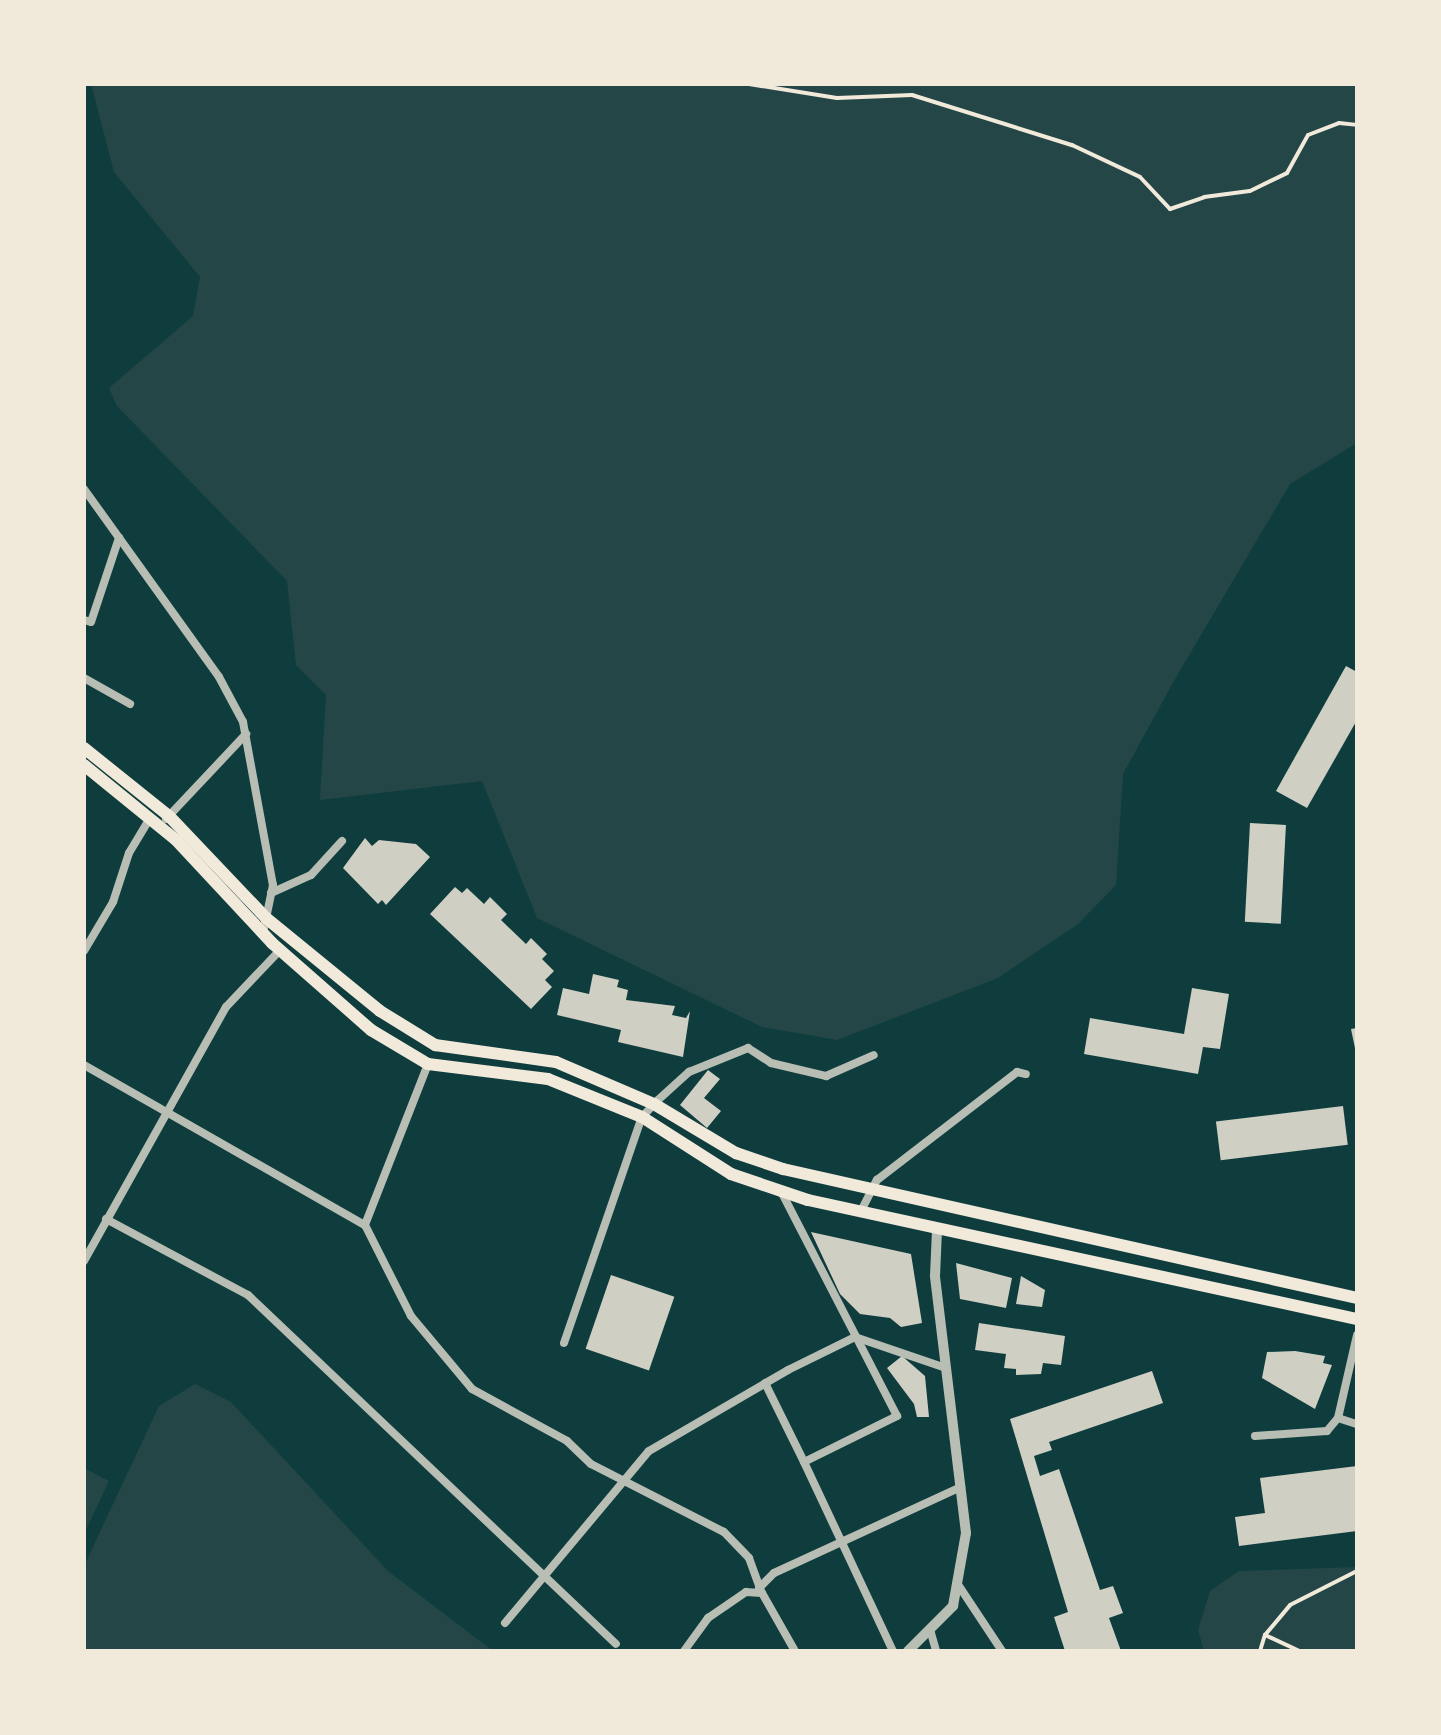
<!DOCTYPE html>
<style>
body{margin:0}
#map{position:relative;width:1441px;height:1735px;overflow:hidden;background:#0f3d3e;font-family:"Space Grotesk",sans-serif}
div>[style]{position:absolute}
.green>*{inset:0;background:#244646}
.building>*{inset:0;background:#cfcfc3;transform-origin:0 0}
.path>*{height:4px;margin:-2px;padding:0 2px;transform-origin:2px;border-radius:2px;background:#f1e9da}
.minor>*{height:8px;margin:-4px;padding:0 4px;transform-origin:4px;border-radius:4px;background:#b8beb3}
.tertiary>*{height:10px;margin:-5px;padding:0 5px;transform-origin:5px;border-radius:5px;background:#b8beb3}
.secondary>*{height:12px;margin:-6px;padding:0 6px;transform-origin:6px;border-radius:6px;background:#f1e9da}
span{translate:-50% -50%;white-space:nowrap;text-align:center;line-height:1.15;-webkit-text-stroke:6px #f1e9da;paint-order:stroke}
.frame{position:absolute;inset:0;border:86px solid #f1e9da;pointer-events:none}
</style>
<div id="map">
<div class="green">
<i style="clip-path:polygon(91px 84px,1357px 84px,1357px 443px,1290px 484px,1175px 679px,1123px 774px,1116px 885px,1078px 924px,998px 978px,837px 1040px,762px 1027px,537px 918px,482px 781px,320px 800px,326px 695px,296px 665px,287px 581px,117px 406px,109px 388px,193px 316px,200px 277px,114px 172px)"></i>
<i style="clip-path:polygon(195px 1384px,231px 1402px,388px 1571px,493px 1651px,84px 1651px,84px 1566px,159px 1406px)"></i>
<i style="clip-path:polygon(84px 1468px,109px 1481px,84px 1534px)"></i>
<i style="clip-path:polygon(1357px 1567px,1357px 1651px,1204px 1651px,1198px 1630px,1210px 1591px,1239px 1571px)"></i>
</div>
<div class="building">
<i style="clip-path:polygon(1346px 666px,1357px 672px,1357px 720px,1307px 808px,1276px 791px)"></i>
<i style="left:1250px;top:823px;width:36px;height:99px;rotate:3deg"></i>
<i style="clip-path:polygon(365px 838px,372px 846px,379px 840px,416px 844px,430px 857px,386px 905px,382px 900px,378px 904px,343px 868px)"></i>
<i style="clip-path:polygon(455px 887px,462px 893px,467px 888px,484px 904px,490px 897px,507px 914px,501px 920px,526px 944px,531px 938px,547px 954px,542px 959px,554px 971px,545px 980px,552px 987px,531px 1009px,430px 914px)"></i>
<i style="clip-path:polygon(593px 974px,619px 980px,617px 987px,628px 990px,626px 1000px,675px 1006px,672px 1015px,686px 1018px,690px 1011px,683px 1057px,618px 1042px,621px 1030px,557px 1015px,563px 988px,589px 994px)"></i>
<i style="clip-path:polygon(1192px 988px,1229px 994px,1220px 1049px,1203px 1047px,1198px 1074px,1084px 1054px,1090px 1018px,1184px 1034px)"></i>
<i style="clip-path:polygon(1357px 1028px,1357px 1053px,1356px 1053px,1351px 1029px)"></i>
<i style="clip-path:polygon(708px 1070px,720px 1079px,704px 1098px,721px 1111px,707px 1128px,680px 1105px)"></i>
<i style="left:1343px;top:1106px;width:39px;height:128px;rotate:83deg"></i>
<i style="clip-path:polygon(811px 1232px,911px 1254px,922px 1323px,901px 1327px,890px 1318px,860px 1314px,840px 1294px)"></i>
<i style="clip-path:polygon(956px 1263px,1012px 1278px,1006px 1308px,960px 1299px)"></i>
<i style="left:611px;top:1275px;width:67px;height:78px;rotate:19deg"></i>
<i style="clip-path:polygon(1021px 1276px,1045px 1290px,1042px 1307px,1016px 1304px)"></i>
<i style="clip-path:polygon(979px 1323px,1065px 1336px,1061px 1365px,1043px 1363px,1041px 1374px,1016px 1375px,1016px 1369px,1004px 1368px,1006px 1354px,975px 1350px)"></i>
<i style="clip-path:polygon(1295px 1351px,1325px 1356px,1323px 1363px,1332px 1365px,1315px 1409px,1262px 1378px,1267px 1352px)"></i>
<i style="clip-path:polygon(902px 1356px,925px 1376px,929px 1417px,917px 1417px,914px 1404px,887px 1368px)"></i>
<i style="clip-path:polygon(1152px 1371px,1163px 1403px,1049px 1442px,1052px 1450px,1034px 1456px,1040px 1476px,1059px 1469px,1100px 1590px,1113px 1586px,1123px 1613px,1109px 1618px,1121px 1651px,1065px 1651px,1054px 1617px,1068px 1612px,1010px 1419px)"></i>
<i style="clip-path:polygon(1357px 1466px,1357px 1531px,1239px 1546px,1235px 1517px,1265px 1513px,1260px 1478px)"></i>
</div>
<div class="path">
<i style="left:749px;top:84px;width:89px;rotate:9deg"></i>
<i style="left:837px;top:98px;width:75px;rotate:-2.3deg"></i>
<i style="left:912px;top:95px;width:168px;rotate:17.4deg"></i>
<i style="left:1072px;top:145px;width:75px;rotate:25.2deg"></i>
<i style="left:1140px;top:177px;width:44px;rotate:46.8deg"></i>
<i style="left:1170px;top:209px;width:36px;rotate:-19deg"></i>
<i style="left:1204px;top:197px;width:46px;rotate:-7.4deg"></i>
<i style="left:1250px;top:191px;width:41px;rotate:-25.9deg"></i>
<i style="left:1287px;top:173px;width:43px;rotate:-61.1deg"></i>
<i style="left:1308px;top:135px;width:33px;rotate:-21deg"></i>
<i style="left:1339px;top:123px;width:18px;rotate:6deg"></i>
<i style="left:1265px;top:1635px;width:38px;rotate:25deg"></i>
<i style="left:1260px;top:1651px;width:17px;rotate:-73deg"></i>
<i style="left:1265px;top:1635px;width:39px;rotate:-50deg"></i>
<i style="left:1290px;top:1605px;width:75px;rotate:-26.9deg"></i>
</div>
<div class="minor">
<i style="left:84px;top:489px;width:231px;rotate:54.3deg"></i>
<i style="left:219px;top:677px;width:51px;rotate:61.9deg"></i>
<i style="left:243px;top:722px;width:166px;rotate:79.6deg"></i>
<i style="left:273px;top:885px;width:49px;rotate:101.8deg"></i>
<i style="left:84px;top:620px;width:7px;rotate:16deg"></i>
<i style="left:91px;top:622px;width:89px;rotate:-71.6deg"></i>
<i style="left:84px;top:678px;width:53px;rotate:29.5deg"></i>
<i style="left:166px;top:819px;width:117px;rotate:-46.7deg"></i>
<i style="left:271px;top:893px;width:44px;rotate:-24.2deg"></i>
<i style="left:311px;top:875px;width:46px;rotate:-47.6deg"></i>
<i style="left:84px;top:951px;width:57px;rotate:-59.4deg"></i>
<i style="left:113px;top:902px;width:52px;rotate:-71.9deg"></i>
<i style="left:129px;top:853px;width:41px;rotate:-59deg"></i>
<i style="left:428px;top:1064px;width:173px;rotate:111.4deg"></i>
<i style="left:365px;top:1225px;width:102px;rotate:63.2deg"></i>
<i style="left:411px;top:1316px;width:95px;rotate:50.1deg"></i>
<i style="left:472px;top:1389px;width:108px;rotate:28.7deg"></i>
<i style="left:567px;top:1441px;width:33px;rotate:44deg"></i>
<i style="left:591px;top:1464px;width:149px;rotate:27.1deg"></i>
<i style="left:724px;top:1532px;width:36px;rotate:46deg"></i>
<i style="left:749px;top:1558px;width:37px;rotate:70deg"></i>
<i style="left:84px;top:1065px;width:323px;rotate:29.7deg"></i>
<i style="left:862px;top:1209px;width:33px;rotate:-63deg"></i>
<i style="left:877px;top:1180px;width:177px;rotate:-37.6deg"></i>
<i style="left:1017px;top:1072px;width:9px;rotate:13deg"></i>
<i style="left:106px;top:1219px;width:161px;rotate:28.2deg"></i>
<i style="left:248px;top:1295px;width:507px;rotate:43.48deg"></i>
<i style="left:84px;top:1261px;width:291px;rotate:-60.8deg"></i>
<i style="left:226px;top:1007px;width:79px;rotate:-46.5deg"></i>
<i style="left:564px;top:1343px;width:239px;rotate:-71deg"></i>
<i style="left:642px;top:1117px;width:23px;rotate:-47deg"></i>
<i style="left:658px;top:1100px;width:42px;rotate:-42.1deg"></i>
<i style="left:689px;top:1072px;width:64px;rotate:-22.1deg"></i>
<i style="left:748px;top:1048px;width:27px;rotate:33deg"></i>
<i style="left:771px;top:1063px;width:57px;rotate:13.3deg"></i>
<i style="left:826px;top:1076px;width:52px;rotate:-23.6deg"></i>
<i style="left:765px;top:1383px;width:88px;rotate:63.7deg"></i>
<i style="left:804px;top:1462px;width:104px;rotate:-26.3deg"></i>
<i style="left:897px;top:1416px;width:253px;rotate:-117.3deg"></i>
<i style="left:1338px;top:1418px;width:20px;rotate:18deg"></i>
<i style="left:1255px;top:1436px;width:72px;rotate:-4deg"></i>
<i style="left:1327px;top:1431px;width:17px;rotate:-50deg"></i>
<i style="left:1338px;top:1418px;width:85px;rotate:-77.1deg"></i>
<i style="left:804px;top:1462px;width:209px;rotate:64.8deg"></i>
<i style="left:959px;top:1586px;width:78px;rotate:56.5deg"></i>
<i style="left:759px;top:1588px;width:21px;rotate:-45deg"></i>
<i style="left:774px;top:1573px;width:206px;rotate:-24.7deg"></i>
<i style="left:505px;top:1623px;width:224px;rotate:-50.1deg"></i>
<i style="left:649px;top:1451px;width:161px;rotate:-30.2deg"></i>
<i style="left:788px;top:1370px;width:75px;rotate:-26.2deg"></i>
<i style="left:855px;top:1337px;width:96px;rotate:18.8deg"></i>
<i style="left:931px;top:1633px;width:19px;rotate:74deg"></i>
<i style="left:684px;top:1651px;width:41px;rotate:-54deg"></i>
<i style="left:708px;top:1618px;width:46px;rotate:-34.4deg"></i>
<i style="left:746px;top:1592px;width:16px;rotate:4deg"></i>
<i style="left:762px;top:1593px;width:67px;rotate:60.4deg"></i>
</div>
<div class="tertiary">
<i style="left:908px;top:1651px;width:64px;rotate:-45deg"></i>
<i style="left:953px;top:1606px;width:74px;rotate:-79.9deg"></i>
<i style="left:966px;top:1533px;width:259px;rotate:-96.9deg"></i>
<i style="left:935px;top:1276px;width:46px;rotate:-87.5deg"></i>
</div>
<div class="secondary">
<i style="left:84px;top:748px;width:109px;rotate:38.7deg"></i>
<i style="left:169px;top:816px;width:141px;rotate:46.4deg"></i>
<i style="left:266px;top:918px;width:147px;rotate:39.2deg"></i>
<i style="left:380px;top:1011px;width:65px;rotate:31.7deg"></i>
<i style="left:435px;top:1045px;width:122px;rotate:8deg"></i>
<i style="left:556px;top:1062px;width:107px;rotate:23.2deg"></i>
<i style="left:654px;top:1104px;width:96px;rotate:30.9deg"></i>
<i style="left:736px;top:1153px;width:50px;rotate:18.8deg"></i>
<i style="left:783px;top:1169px;width:588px;rotate:12.67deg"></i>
<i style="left:84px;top:765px;width:119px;rotate:39.2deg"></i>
<i style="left:176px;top:840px;width:141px;rotate:47deg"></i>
<i style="left:272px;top:943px;width:132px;rotate:41.3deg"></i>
<i style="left:371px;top:1030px;width:66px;rotate:30.8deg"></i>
<i style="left:428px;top:1064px;width:121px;rotate:7.1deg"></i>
<i style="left:548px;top:1079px;width:101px;rotate:22deg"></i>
<i style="left:642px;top:1117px;width:106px;rotate:32.6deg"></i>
<i style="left:731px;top:1174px;width:81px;rotate:18.7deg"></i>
<i style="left:808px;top:1200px;width:562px;rotate:12.23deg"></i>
</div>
<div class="frame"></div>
</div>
